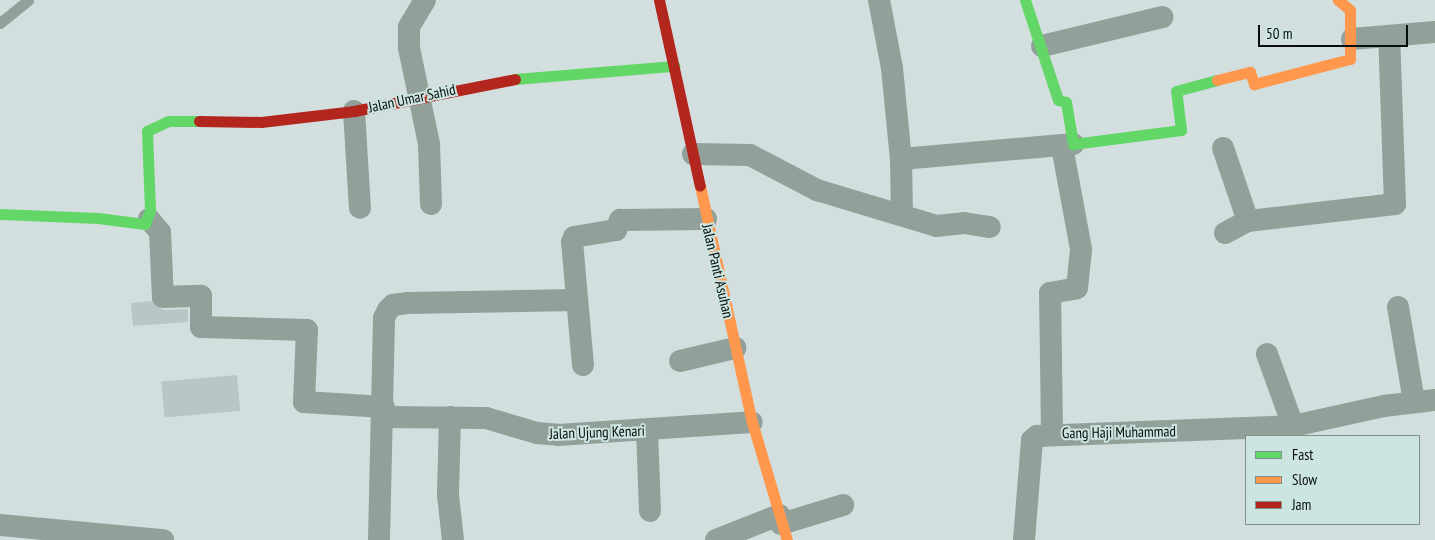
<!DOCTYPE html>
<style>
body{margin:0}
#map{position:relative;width:1435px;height:540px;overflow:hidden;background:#d3dfde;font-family:"PT Sans Narrow",sans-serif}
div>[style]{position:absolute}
.building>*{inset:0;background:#b8c6c6;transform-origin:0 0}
.lane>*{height:11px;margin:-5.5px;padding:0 5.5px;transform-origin:5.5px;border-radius:5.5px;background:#92a09a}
.street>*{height:22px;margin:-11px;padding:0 11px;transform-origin:11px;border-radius:11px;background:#92a09a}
.fast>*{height:11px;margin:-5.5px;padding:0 5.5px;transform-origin:5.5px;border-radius:5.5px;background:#63d668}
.slow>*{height:11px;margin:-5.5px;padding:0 5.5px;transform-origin:5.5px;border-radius:5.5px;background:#ff974d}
.jam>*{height:11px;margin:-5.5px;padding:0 5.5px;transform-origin:5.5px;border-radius:5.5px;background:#b3261e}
span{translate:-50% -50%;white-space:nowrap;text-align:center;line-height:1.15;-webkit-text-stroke:4px #cde5e1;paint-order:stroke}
.street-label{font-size:15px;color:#070e0d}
.legend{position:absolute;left:1245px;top:435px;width:175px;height:90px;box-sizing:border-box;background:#cde5e1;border:1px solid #7e8f8c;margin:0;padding:6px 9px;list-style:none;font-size:15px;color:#070e0d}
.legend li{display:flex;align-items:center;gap:10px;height:25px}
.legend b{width:25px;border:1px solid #7e8f8c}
.scale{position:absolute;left:1258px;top:25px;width:150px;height:22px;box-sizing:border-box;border:2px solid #070e0d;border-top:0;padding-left:6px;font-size:15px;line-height:18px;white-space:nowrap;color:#070e0d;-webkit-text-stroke:4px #cde5e1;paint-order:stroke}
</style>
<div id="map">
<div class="building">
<i style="clip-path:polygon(151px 301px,163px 310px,188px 309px,188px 322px,133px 326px,131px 303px)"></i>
<i style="left:237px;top:375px;width:36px;height:76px;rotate:85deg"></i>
</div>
<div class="lane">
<i style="left:0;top:23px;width:36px;rotate:-39deg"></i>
</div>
<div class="street">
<i style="left:425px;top:0;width:31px;rotate:121deg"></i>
<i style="left:409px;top:27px;width:21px;rotate:90deg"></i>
<i style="left:409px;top:48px;width:98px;rotate:78.2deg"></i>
<i style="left:429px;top:144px;width:60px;rotate:88.1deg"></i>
<i style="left:879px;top:0;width:69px;rotate:79.2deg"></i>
<i style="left:892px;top:68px;width:91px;rotate:84.4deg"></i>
<i style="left:901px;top:159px;width:56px;rotate:89deg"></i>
<i style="left:1352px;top:39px;width:83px;rotate:-4.8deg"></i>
<i style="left:1042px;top:46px;width:124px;rotate:-13.5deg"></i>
<i style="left:354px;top:111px;width:97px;rotate:86.5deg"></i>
<i style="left:1223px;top:148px;width:77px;rotate:71.1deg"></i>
<i style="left:693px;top:154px;width:57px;rotate:1deg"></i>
<i style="left:750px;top:155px;width:76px;rotate:27.6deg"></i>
<i style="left:817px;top:190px;width:124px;rotate:16.8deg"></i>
<i style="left:936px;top:226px;width:28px;rotate:-6deg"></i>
<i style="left:964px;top:223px;width:26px;rotate:9deg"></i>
<i style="left:901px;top:159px;width:173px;rotate:-5deg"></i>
<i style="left:149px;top:219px;width:17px;rotate:50deg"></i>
<i style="left:160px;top:232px;width:65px;rotate:87.4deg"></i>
<i style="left:163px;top:297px;width:38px;rotate:-2deg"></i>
<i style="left:201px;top:296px;width:31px;rotate:90deg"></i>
<i style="left:201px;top:327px;width:106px;rotate:1.6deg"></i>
<i style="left:307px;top:330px;width:72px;rotate:92.4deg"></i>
<i style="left:304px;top:402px;width:80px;rotate:3.6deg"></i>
<i style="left:1225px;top:233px;width:26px;rotate:-28deg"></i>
<i style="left:1248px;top:221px;width:148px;rotate:-6.6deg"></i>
<i style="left:1395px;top:204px;width:168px;rotate:-92deg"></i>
<i style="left:1398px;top:307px;width:96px;rotate:80.4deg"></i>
<i style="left:1267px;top:354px;width:77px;rotate:70.1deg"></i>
<i style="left:680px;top:361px;width:57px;rotate:-13.3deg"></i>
<i style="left:583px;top:365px;width:123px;rotate:-95.1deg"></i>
<i style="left:572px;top:242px;width:5px;rotate:-68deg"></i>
<i style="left:574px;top:237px;width:43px;rotate:-9.5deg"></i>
<i style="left:616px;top:230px;width:11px;rotate:-68deg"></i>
<i style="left:620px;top:220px;width:86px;rotate:-0.7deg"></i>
<i style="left:384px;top:417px;width:102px;rotate:0.6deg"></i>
<i style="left:486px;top:418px;width:53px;rotate:16.4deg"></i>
<i style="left:537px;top:433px;width:21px;rotate:5deg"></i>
<i style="left:558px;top:435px;width:194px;rotate:-3.8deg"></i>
<i style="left:450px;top:417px;width:78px;rotate:91.5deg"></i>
<i style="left:448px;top:495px;width:45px;rotate:83.7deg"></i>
<i style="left:647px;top:430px;width:81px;rotate:87.9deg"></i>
<i style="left:1052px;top:433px;width:140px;rotate:-90.8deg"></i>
<i style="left:1050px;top:293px;width:27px;rotate:-10deg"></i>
<i style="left:1077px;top:288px;width:39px;rotate:-84deg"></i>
<i style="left:1081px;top:249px;width:105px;rotate:-100.5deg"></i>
<i style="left:781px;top:524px;width:65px;rotate:-17deg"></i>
<i style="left:0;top:525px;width:164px;rotate:5.3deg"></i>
<i style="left:379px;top:540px;width:222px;rotate:-88.7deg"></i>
<i style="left:384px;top:318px;width:9px;rotate:-63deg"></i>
<i style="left:388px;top:310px;width:7px;rotate:-45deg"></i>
<i style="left:393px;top:305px;width:14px;rotate:-8deg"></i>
<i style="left:407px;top:303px;width:169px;rotate:-1deg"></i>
<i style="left:716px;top:540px;width:68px;rotate:-21.6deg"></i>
<i style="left:1024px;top:540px;width:100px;rotate:-85.4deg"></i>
<i style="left:1032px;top:440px;width:6px;rotate:-39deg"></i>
<i style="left:1037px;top:436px;width:256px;rotate:-2.2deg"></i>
<i style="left:1293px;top:426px;width:93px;rotate:-12.4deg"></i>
<i style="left:1384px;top:406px;width:51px;rotate:-6.7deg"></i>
</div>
<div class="fast">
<i style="left:1025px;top:0;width:105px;rotate:71.7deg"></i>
<i style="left:1058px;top:100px;width:8px;rotate:14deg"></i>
<i style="left:1066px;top:102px;width:43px;rotate:80.5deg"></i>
<i style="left:1073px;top:144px;width:109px;rotate:-7.4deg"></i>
<i style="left:1181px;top:130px;width:39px;rotate:-97deg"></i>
<i style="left:1176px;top:91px;width:42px;rotate:-15deg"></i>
<i style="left:515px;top:79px;width:160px;rotate:-4.7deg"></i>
<i style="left:0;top:214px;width:98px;rotate:2.3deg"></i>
<i style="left:98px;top:218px;width:47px;rotate:7.3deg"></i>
<i style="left:145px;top:224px;width:15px;rotate:-70deg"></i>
<i style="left:150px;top:210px;width:79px;rotate:-92.2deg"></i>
<i style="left:147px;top:131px;width:23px;rotate:-25deg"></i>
<i style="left:168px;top:121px;width:31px"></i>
</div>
<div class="slow">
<i style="left:1217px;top:80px;width:34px;rotate:-14deg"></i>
<i style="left:1250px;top:72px;width:13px;rotate:72deg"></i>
<i style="left:1254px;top:84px;width:99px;rotate:-14.6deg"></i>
<i style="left:1350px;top:59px;width:49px;rotate:-90deg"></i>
<i style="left:1350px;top:10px;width:16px;rotate:-140deg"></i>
<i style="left:700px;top:186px;width:242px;rotate:77.6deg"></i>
<i style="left:752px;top:422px;width:123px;rotate:73.5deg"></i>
</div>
<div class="jam">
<i style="left:659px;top:0;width:190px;rotate:77.6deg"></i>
<i style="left:199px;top:121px;width:62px;rotate:0.9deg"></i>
<i style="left:261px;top:122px;width:94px;rotate:-6.7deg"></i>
<i style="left:354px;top:111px;width:164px;rotate:-11.2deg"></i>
</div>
<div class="street-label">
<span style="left:412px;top:98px;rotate:-12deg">Jalan Umar Sahid</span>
<span style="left:718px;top:271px;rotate:77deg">Jalan Panti Asuhan</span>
<span style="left:597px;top:432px;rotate:-2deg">Jalan Ujung Kenari</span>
<span style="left:1119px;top:432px;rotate:-1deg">Gang Haji Muhammad</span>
</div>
<ul class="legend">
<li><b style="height:6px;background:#63d668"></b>Fast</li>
<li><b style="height:6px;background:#ff974d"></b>Slow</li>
<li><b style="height:6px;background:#b3261e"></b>Jam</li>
</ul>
<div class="scale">50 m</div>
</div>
